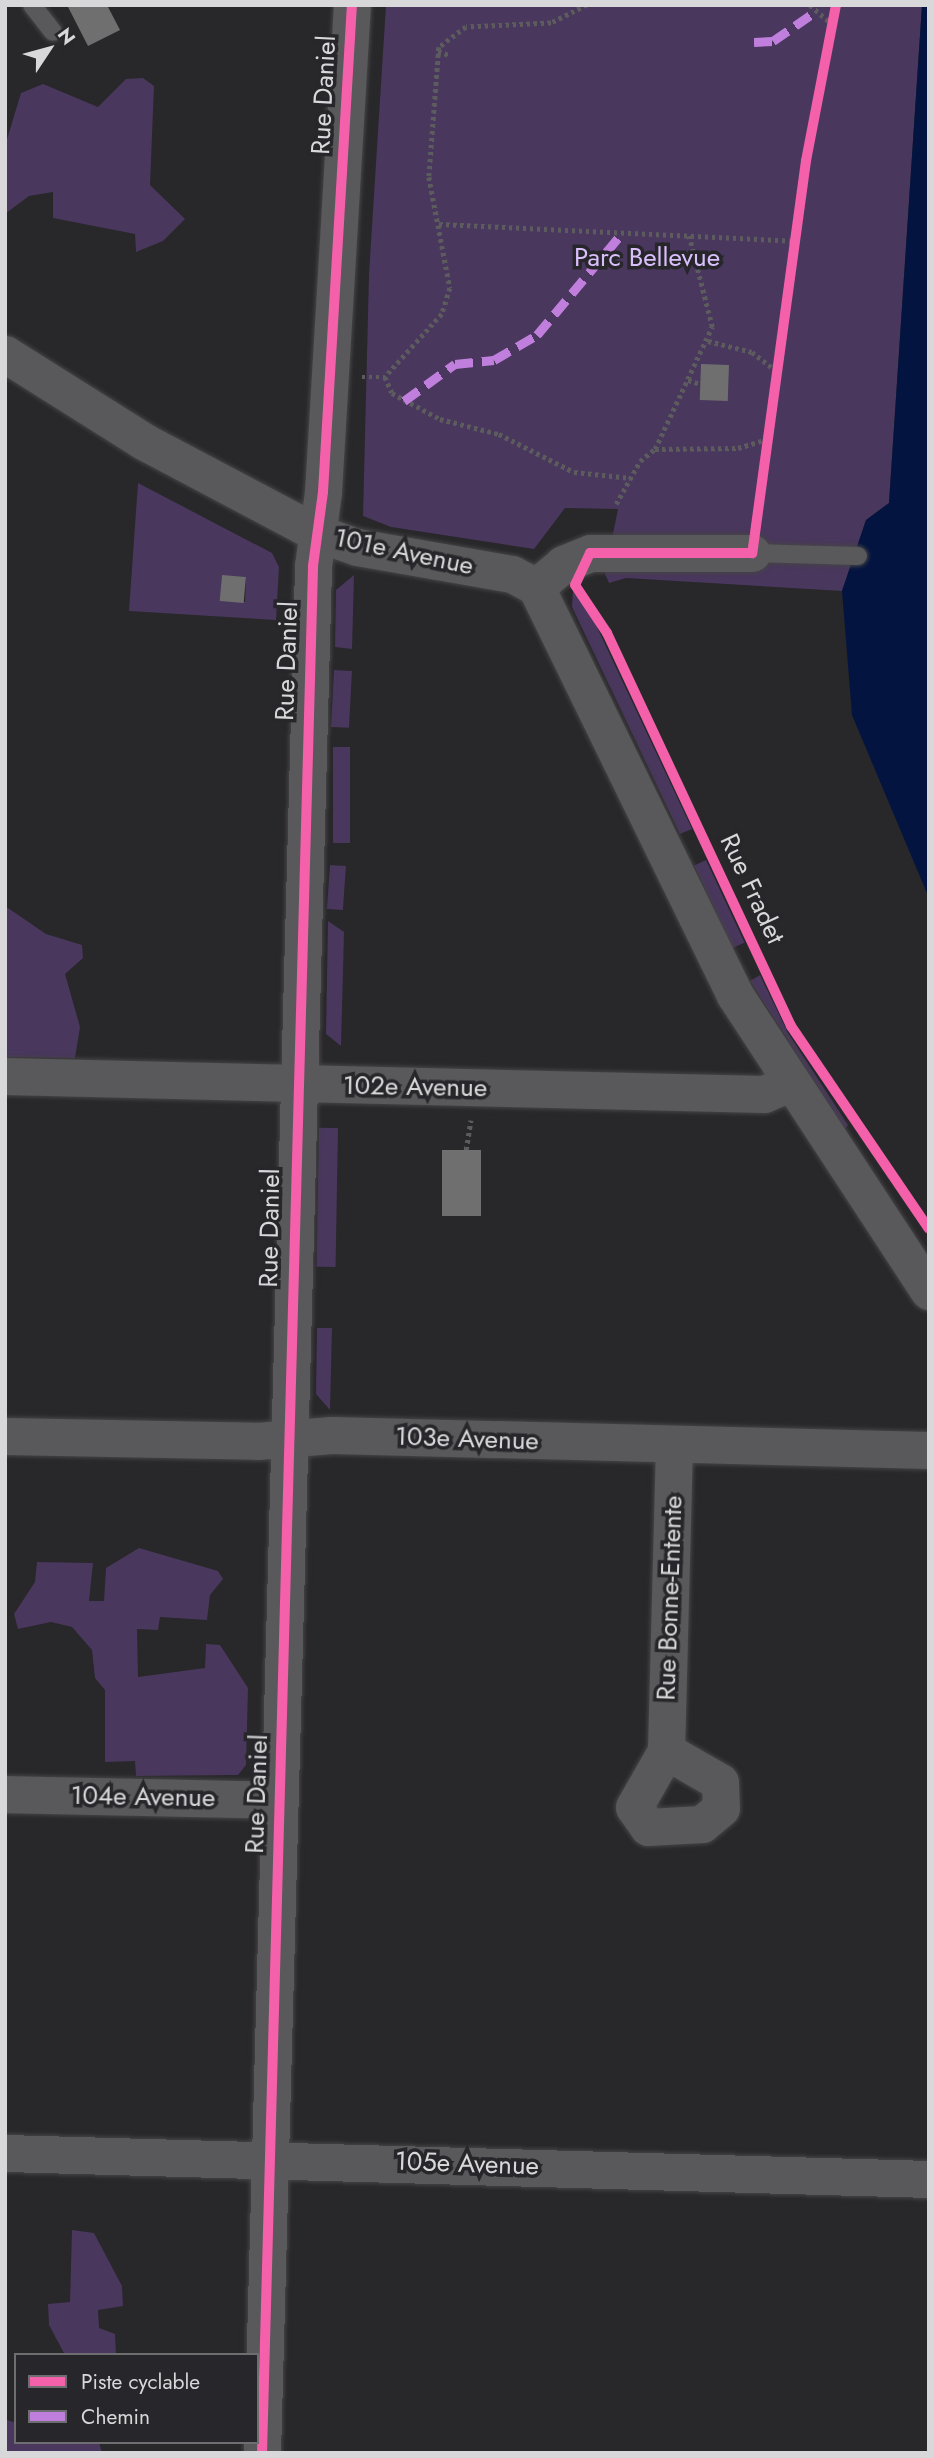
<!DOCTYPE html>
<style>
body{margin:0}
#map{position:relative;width:934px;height:2458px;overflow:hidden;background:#282729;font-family:Jost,sans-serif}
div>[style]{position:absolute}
.green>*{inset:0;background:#49375d;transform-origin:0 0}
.water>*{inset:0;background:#041440}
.building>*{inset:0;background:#706f70;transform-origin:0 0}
.path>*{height:4.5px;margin-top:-2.25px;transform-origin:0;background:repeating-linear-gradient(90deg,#5c5b5d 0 3.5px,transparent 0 7px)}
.roads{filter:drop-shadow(0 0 2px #454446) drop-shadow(0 0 2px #454446)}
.lane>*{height:18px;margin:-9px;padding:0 9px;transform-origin:9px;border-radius:9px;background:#59595b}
.street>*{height:37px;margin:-18.5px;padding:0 18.5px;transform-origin:18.5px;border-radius:18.5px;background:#59595b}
.quiet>*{height:9px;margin-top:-4.5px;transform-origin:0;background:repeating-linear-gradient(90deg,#c07fdc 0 18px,transparent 0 27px)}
.cycleway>*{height:10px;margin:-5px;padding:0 5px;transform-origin:5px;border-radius:5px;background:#f560ab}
span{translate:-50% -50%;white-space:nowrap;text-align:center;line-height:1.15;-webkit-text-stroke:7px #27262a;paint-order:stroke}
.street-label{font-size:26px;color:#d8d7d9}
.park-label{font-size:26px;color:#dabffd}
.frame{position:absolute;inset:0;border:7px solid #d8d7d9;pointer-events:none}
.legend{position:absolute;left:14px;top:2353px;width:245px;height:91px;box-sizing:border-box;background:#27262a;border:2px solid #6e6d70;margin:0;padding:9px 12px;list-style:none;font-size:21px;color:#d8d7d9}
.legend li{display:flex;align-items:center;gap:14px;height:35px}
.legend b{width:35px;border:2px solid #6e6d70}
.north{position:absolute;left:14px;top:14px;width:70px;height:70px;-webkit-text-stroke:5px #27262a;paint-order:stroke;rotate:54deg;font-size:19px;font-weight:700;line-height:28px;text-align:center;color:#d8d7d9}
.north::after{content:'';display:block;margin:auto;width:24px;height:32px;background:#d8d7d9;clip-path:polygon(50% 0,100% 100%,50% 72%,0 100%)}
</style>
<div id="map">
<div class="green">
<i style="clip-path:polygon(386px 5px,922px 5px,889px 503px,866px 520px,842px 591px,626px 578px,609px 583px,605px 574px,618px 509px,565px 508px,534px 549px,391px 527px,363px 516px,369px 274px)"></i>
<i style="clip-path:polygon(143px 78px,154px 86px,150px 185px,185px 219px,163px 241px,136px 252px,135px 234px,53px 218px,53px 192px,29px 196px,5px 214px,5px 146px,21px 93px,43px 84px,98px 107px,126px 79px)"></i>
<i style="clip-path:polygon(evenodd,138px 483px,272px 553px,279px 567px,276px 620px,129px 611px,138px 483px,222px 576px,246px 577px,245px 602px,221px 601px,222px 576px)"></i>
<i style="clip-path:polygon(354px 575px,352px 649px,335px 647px,336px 590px)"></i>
<i style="clip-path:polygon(573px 590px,595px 623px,692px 829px,680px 834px,572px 607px)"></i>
<i style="left:334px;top:670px;width:18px;height:57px;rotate:3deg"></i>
<i style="left:333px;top:747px;width:17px;height:96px"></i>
<i style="left:706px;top:860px;width:91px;height:13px;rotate:65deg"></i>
<i style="left:330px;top:865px;width:16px;height:44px;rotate:4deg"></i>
<i style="clip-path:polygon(5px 906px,46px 934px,82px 945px,83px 958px,65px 974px,80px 1027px,75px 1058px,5px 1057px)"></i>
<i style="clip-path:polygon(328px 921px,344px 932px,341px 1046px,326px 1034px)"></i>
<i style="clip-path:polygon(760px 975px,788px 1033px,848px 1125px,845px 1129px,750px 981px)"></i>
<i style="left:338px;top:1128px;width:139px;height:19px;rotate:91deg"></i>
<i style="clip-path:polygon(317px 1328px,332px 1328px,330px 1410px,316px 1394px)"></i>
<i style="clip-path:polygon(139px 1548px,218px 1571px,223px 1579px,210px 1595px,207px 1620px,160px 1617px,158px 1630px,137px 1629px,138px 1677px,205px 1668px,206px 1644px,220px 1645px,248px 1688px,246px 1765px,238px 1775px,136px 1776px,135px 1761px,105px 1762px,105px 1690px,95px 1678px,92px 1650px,72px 1627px,51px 1622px,18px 1629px,14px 1614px,35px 1582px,37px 1562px,93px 1563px,89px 1601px,104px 1601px,106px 1568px)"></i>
<i style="clip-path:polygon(72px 2230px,94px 2233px,122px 2286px,123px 2306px,98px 2310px,99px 2328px,115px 2334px,116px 2355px,65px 2355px,49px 2325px,48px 2304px,70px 2302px)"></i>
<i style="clip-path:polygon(7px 2420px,16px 2423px,16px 2442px,99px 2442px,102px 2453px,5px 2453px)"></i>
</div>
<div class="water">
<i style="clip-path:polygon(922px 5px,929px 5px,929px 898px,852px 715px,842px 591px,866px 520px,889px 503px)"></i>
</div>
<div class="building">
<i style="clip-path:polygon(67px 5px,107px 5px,120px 30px,88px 46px)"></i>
<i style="left:701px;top:364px;width:28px;height:36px;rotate:2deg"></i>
<i style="left:222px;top:575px;width:24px;height:26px;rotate:5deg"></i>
<i style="left:442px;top:1150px;width:39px;height:66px"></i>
</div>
<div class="path">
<i style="left:587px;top:5px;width:40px;rotate:153.4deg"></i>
<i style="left:551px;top:23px;width:85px;rotate:177.3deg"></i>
<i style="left:466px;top:27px;width:34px;rotate:143deg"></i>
<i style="left:439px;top:47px;width:130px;rotate:94.4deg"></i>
<i style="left:429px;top:177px;width:113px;rotate:79.3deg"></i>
<i style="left:450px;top:288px;width:27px;rotate:107deg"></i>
<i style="left:442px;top:314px;width:85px;rotate:132.1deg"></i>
<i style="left:385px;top:377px;width:17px;rotate:66deg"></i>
<i style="left:392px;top:393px;width:55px;rotate:28.4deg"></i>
<i style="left:440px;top:419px;width:61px;rotate:14.3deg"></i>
<i style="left:499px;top:434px;width:84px;rotate:26.9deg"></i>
<i style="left:574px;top:472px;width:57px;rotate:6deg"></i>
<i style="left:810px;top:5px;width:28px;rotate:41deg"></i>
<i style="left:438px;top:51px;width:12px;rotate:20deg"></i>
<i style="left:439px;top:224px;width:355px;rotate:2.7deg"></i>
<i style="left:708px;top:341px;width:45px;rotate:14deg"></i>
<i style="left:752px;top:352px;width:29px;rotate:38deg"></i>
<i style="left:362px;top:377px;width:23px"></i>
<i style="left:688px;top:380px;width:13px;rotate:18deg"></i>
<i style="left:655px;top:449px;width:135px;rotate:-65deg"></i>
<i style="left:712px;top:327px;width:94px;rotate:-104.2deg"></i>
<i style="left:616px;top:504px;width:49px;rotate:-60.8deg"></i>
<i style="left:640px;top:461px;width:19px;rotate:-39deg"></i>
<i style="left:655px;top:449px;width:83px;rotate:-0.7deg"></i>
<i style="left:738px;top:448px;width:28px;rotate:-17deg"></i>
<i style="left:466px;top:1150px;width:30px;rotate:-81deg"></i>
</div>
<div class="roads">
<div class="lane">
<i style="left:32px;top:5px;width:34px;rotate:52deg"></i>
<i style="left:752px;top:553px;width:106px;rotate:1.6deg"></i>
</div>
<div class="street">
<i style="left:5px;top:354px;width:163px;rotate:32.2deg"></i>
<i style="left:143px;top:441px;width:197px;rotate:27.9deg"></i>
<i style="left:317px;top:533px;width:42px;rotate:19.3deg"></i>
<i style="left:357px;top:547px;width:157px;rotate:9.9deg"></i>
<i style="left:512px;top:574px;width:27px;rotate:28deg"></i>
<i style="left:536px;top:587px;width:454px;rotate:64deg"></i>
<i style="left:735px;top:995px;width:354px;rotate:56.8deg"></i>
<i style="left:536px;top:587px;width:35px;rotate:-40deg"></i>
<i style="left:563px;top:564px;width:29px;rotate:-22deg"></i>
<i style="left:590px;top:553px;width:162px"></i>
<i style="left:5px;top:1076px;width:759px;rotate:1.36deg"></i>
<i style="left:764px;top:1094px;width:28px;rotate:-23deg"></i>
<i style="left:5px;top:1436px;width:252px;rotate:1.1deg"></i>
<i style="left:257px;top:1441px;width:75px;rotate:-4.6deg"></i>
<i style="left:332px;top:1435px;width:597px;rotate:1.44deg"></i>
<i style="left:666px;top:1751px;width:62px;rotate:29.9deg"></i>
<i style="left:720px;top:1782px;width:26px;rotate:88deg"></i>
<i style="left:721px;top:1808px;width:25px;rotate:140deg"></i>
<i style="left:702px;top:1824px;width:54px;rotate:176.8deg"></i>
<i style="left:648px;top:1827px;width:24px;rotate:-125deg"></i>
<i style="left:634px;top:1807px;width:64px;rotate:-60.3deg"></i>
<i style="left:666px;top:1751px;width:306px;rotate:-88.5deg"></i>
<i style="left:5px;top:1794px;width:275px;rotate:1.2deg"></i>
<i style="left:5px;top:2153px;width:924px;rotate:1.61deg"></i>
<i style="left:262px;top:2453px;width:1888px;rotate:-88.45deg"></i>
<i style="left:313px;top:566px;width:75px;rotate:-82.3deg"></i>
<i style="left:323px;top:492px;width:488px;rotate:-86.6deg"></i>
</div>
</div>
<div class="quiet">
<i style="left:754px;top:42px;width:19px;rotate:-3deg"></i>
<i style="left:773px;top:41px;width:51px;rotate:-34.6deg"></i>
<i style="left:404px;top:401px;width:63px;rotate:-36deg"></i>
<i style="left:455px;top:364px;width:39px;rotate:-6deg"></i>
<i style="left:494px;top:360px;width:50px;rotate:-30.2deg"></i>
<i style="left:537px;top:335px;width:134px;rotate:-50.1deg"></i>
</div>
<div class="cycleway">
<i style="left:836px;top:5px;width:159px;rotate:100.9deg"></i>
<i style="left:806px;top:161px;width:396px;rotate:97.8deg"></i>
<i style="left:752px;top:553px;width:162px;rotate:180deg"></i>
<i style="left:590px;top:553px;width:35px;rotate:115deg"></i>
<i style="left:575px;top:585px;width:58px;rotate:56.3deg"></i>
<i style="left:607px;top:633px;width:434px;rotate:64.9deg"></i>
<i style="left:791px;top:1026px;width:245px;rotate:55.8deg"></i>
<i style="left:262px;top:2453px;width:1888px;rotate:-88.45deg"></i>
<i style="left:313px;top:566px;width:75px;rotate:-82.3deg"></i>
<i style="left:323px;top:492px;width:488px;rotate:-86.6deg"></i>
</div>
<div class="street-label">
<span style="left:324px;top:95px;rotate:-87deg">Rue Daniel</span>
<span style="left:404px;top:552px;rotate:12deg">101e Avenue</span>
<span style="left:287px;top:661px;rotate:-88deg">Rue Daniel</span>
<span style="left:752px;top:889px;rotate:65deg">Rue Fradet</span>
<span style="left:415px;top:1087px;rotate:1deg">102e Avenue</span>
<span style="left:270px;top:1228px;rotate:-89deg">Rue Daniel</span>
<span style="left:467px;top:1439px;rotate:2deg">103e Avenue</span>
<span style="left:670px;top:1598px;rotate:-88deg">Rue Bonne-Entente</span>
<span style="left:257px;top:1794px;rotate:-88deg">Rue Daniel</span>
<span style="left:143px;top:1797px;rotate:1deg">104e Avenue</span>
<span style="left:467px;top:2164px;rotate:2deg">105e Avenue</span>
</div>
<div class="park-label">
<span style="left:647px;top:258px">Parc Bellevue</span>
</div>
<div class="frame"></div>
<ul class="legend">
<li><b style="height:9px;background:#f560ab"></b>Piste cyclable</li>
<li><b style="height:9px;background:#c07fdc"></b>Chemin</li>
</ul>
<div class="north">N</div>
</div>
